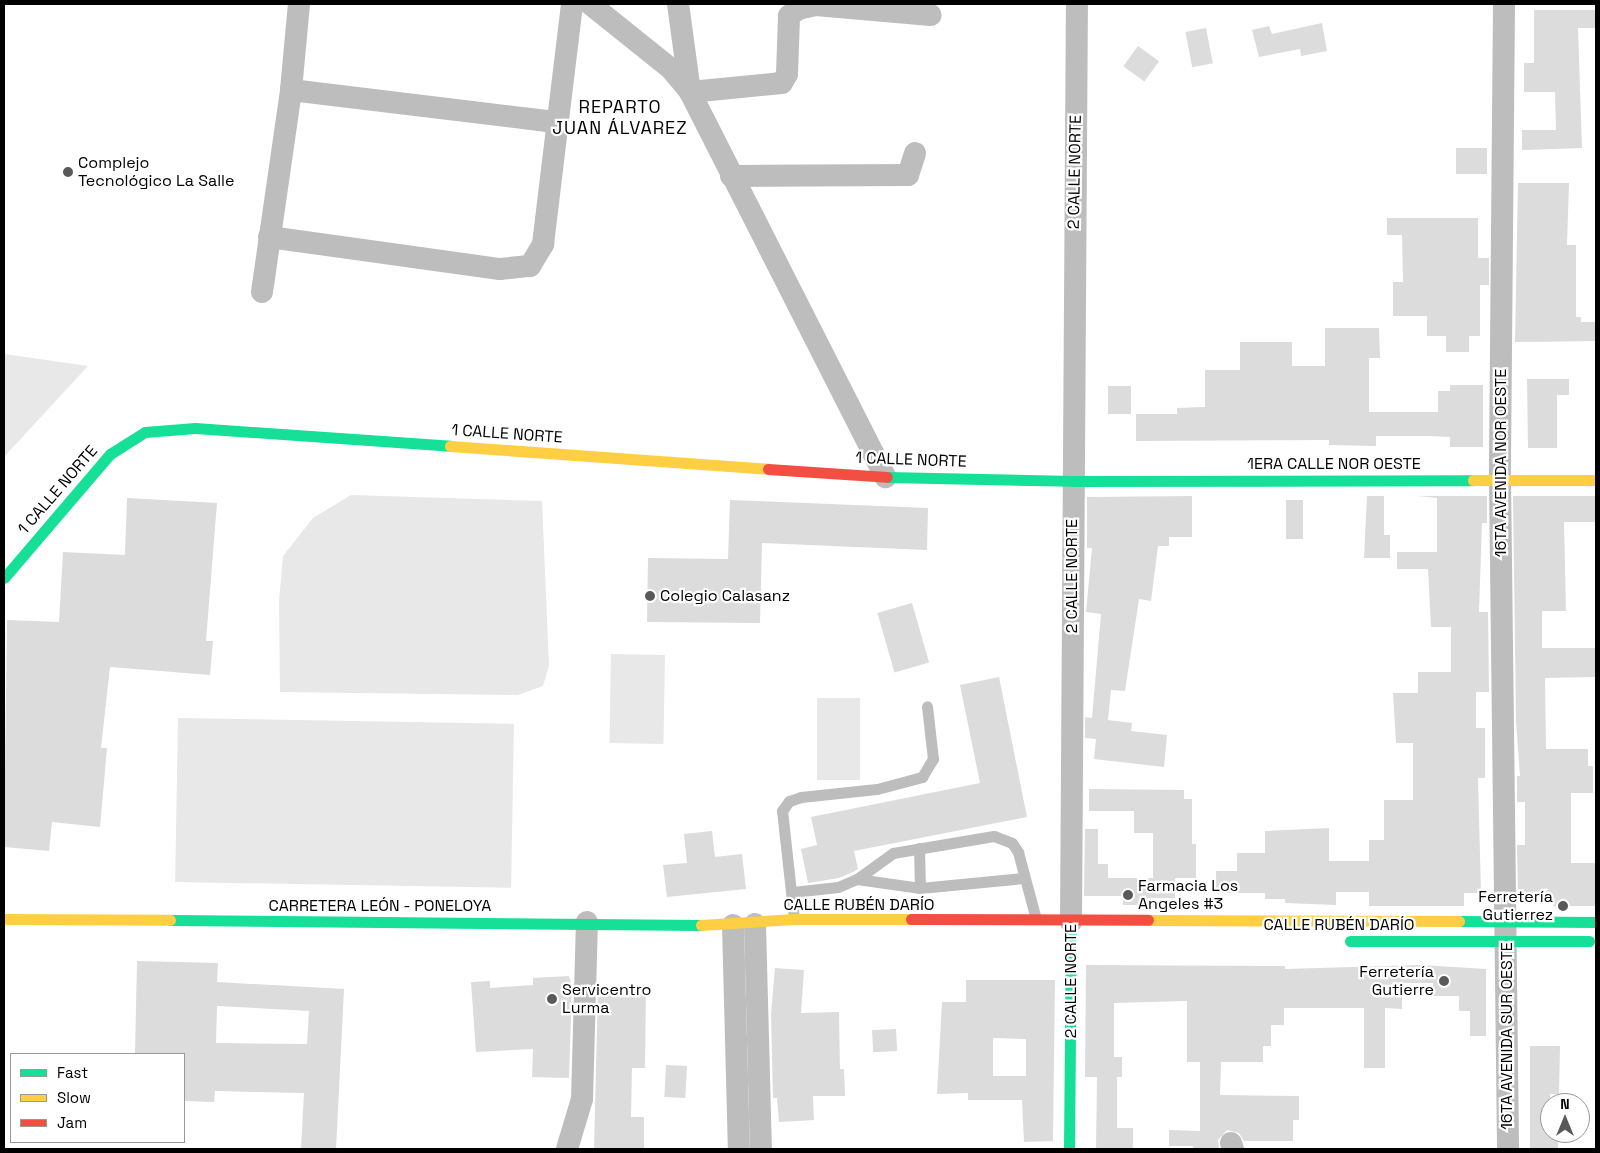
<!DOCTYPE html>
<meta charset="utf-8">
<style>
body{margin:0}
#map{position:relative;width:1600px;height:1153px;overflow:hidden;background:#fff;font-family:"Space Grotesk",sans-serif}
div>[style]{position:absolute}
.green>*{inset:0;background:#e8e8e8;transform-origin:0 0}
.building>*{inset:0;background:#dcdcdc;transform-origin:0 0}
.lane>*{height:11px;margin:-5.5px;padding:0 5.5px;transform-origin:5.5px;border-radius:5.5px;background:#bdbdbd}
.street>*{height:22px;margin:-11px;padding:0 11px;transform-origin:11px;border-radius:11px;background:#bdbdbd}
.fast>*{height:11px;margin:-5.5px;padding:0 5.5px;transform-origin:5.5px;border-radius:5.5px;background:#16e098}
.slow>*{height:11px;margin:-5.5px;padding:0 5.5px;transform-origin:5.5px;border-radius:5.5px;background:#ffcf43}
.jam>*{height:11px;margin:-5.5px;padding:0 5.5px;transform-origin:5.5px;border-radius:5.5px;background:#f24e42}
.dots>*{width:14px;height:14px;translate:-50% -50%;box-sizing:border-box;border:2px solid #fff;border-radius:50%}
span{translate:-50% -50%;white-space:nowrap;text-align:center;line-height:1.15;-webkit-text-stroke:4.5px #fff;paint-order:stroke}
.poi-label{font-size:16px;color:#000}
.left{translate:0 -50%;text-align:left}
.right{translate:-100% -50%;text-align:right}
.street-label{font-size:16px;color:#000}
.neighbourhood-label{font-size:18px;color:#000;letter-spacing:1px}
.frame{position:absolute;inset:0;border:5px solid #000;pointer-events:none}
.legend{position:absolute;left:10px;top:1053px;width:175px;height:90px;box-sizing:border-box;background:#fff;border:1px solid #999;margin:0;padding:6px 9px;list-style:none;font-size:15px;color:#000}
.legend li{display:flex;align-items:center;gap:10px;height:25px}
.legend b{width:25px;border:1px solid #999}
.north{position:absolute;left:1540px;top:1093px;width:50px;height:50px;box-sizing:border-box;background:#fff;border:1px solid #999;border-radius:50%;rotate:0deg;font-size:14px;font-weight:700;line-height:20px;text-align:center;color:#000}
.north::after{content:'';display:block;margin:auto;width:18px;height:22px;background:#595959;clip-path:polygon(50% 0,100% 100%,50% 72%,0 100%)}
</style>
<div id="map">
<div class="green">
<i style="clip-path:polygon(4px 354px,88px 366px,4px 457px)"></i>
<i style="clip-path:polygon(351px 495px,542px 501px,549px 666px,543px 686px,518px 695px,280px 692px,279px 601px,283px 556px,313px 518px)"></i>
<i style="left:611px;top:654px;width:54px;height:89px;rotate:1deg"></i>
<i style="left:817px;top:698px;width:43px;height:82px"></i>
<i style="left:178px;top:718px;width:336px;height:164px;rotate:1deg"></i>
</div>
<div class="building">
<i style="clip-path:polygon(1534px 10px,1596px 10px,1596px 28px,1578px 28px,1582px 148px,1522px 150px,1522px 130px,1556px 130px,1555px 92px,1524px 92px,1524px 63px,1534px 63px)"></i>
<i style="clip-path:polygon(1322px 23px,1327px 51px,1301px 56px,1300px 49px,1259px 57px,1252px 30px,1269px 26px,1272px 34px)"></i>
<i style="left:1206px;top:28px;width:36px;height:21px;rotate:79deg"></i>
<i style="left:1138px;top:46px;width:26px;height:25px;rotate:36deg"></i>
<i style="left:1456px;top:148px;width:31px;height:26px"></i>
<i style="clip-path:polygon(1518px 183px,1569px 183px,1567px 245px,1576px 245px,1576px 317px,1581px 317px,1581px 322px,1596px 322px,1596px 341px,1515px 342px)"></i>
<i style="clip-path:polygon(1387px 218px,1478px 218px,1478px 258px,1489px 258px,1489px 285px,1480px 285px,1480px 336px,1469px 336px,1469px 352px,1446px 352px,1446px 336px,1427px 336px,1427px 316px,1393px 316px,1393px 282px,1403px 282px,1402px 235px,1387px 235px)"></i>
<i style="clip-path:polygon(1325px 328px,1379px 328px,1380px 358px,1369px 358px,1369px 412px,1438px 412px,1438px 391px,1450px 391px,1450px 385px,1483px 385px,1483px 447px,1450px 447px,1450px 437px,1429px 436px,1376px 436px,1376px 446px,1329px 445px,1329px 440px,1136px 441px,1136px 414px,1177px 414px,1177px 408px,1205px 407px,1205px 370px,1240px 370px,1240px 342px,1292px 342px,1292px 366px,1325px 366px)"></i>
<i style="clip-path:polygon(1527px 379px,1569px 379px,1569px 395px,1557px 395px,1557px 448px,1528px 448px)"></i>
<i style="left:1108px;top:386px;width:23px;height:28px"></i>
<i style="clip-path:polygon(1192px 496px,1192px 537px,1169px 537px,1169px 546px,1158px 546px,1151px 601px,1139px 599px,1125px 691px,1111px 690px,1108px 720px,1132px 723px,1131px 731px,1167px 735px,1164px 767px,1094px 759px,1096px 739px,1085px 738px,1085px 717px,1092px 718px,1101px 614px,1086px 612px,1092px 548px,1087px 548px,1087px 497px)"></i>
<i style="clip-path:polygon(1367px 496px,1384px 496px,1384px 535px,1390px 535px,1390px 558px,1364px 558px)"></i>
<i style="clip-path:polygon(1418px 496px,1487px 496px,1487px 523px,1482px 523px,1479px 612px,1488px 612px,1489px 692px,1476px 692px,1476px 728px,1485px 728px,1485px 778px,1478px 778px,1481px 893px,1464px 893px,1464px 906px,1369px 906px,1369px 892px,1336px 892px,1336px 905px,1285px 903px,1285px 899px,1265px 899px,1265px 893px,1216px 893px,1216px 871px,1237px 871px,1237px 853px,1265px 853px,1265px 831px,1329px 828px,1329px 861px,1369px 861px,1369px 840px,1384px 840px,1384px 800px,1413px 800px,1413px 743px,1396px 743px,1393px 693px,1418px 693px,1418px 672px,1451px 672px,1451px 627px,1431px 627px,1428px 569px,1397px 569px,1397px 552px,1437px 552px,1437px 498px)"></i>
<i style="clip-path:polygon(1513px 496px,1596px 496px,1596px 522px,1564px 522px,1566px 611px,1542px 611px,1542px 648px,1596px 648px,1596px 677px,1545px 678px,1546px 749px,1588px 749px,1588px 766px,1593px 766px,1593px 793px,1571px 793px,1571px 863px,1596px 863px,1596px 906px,1553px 906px,1553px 897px,1518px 897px,1517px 845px,1525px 845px,1525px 802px,1517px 802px,1517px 776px,1520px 776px,1516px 722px)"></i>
<i style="clip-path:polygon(127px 498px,217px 503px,206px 641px,213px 641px,210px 675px,110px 667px,101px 748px,107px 748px,100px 827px,52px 822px,49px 851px,4px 847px,7px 620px,59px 622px,63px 552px,125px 555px)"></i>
<i style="clip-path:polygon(730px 500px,928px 508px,927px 550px,762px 543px,760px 623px,647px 622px,648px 558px,728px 559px)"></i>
<i style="left:1286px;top:500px;width:17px;height:39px"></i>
<i style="left:912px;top:603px;width:62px;height:36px;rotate:74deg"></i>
<i style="clip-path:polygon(999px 677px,1027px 817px,854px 851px,858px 869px,853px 872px,839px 878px,808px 883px,801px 849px,817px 845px,811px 817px,980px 783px,960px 685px)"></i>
<i style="clip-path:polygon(1089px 789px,1184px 790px,1184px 799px,1192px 799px,1192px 844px,1196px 844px,1196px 878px,1175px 878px,1175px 898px,1148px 898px,1148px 905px,1123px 905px,1123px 896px,1084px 896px,1085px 829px,1098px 829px,1098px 864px,1108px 864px,1108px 878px,1153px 878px,1153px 833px,1134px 833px,1134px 811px,1089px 811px)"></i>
<i style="clip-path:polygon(712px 831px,715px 857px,742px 854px,746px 889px,667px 897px,663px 865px,687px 863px,684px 834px)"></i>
<i style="clip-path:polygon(evenodd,137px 961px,218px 963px,217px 982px,344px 989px,336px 1149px,301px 1149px,304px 1093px,215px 1091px,214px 1102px,184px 1101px,184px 1054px,135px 1054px,137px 961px,217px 1006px,309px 1011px,307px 1044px,216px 1043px,217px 1006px)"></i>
<i style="clip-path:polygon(1086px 965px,1285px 966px,1285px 969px,1421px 965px,1486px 969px,1486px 1036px,1470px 1036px,1470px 1011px,1459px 1011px,1459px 996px,1433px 996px,1433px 983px,1402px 983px,1402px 1009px,1385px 1008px,1385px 1068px,1364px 1068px,1364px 1008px,1284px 1008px,1284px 1025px,1271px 1025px,1271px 1046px,1263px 1046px,1263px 1062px,1221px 1062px,1220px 1095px,1299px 1096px,1299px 1120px,1293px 1120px,1293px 1141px,1244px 1141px,1239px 1133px,1227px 1130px,1218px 1140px,1219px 1149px,1193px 1149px,1193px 1146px,1169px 1146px,1169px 1130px,1200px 1131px,1200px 1062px,1187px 1062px,1187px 1001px,1114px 1003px,1114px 1057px,1122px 1057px,1122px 1077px,1117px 1077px,1117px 1128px,1133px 1128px,1133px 1149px,1096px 1149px,1097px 1077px,1085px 1077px)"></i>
<i style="clip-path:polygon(775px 968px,804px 970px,801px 1013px,839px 1012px,840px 1069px,844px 1069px,845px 1096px,813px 1096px,814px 1120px,779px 1122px,777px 1098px,773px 1098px,771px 1013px)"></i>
<i style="clip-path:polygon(569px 976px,572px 986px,569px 1078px,532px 1077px,533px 1049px,476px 1052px,471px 982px,490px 981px,490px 988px,533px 985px,533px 978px)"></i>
<i style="clip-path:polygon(evenodd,966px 980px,1055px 980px,1053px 1141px,1024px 1142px,1022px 1100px,968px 1100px,968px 1093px,937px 1094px,942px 1002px,966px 1002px,966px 980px,993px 1038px,1026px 1039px,1026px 1076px,993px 1076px,993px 1038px)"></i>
<i style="clip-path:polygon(598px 987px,646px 988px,645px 1068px,632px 1068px,631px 1117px,644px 1117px,644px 1149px,594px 1149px)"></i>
<i style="left:896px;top:1029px;width:22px;height:24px;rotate:87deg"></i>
<i style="clip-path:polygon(1530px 1046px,1560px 1046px,1559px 1094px,1550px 1094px,1550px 1133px,1558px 1133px,1558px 1149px,1530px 1149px)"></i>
<i style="left:666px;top:1065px;width:21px;height:32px;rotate:3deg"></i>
</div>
<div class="lane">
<i style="left:919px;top:848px;width:40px;rotate:88.6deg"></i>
<i style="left:857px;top:879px;width:64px;rotate:8.1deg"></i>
<i style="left:920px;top:888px;width:103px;rotate:-5.5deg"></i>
<i style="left:793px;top:892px;width:45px;rotate:-6.3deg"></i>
<i style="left:838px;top:887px;width:21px;rotate:-23deg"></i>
<i style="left:857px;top:879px;width:44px;rotate:-35.8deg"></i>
<i style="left:893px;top:853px;width:102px;rotate:-9.6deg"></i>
<i style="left:994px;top:836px;width:19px;rotate:21deg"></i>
<i style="left:1012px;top:843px;width:11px;rotate:56deg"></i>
<i style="left:1018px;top:852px;width:69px;rotate:75deg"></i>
<i style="left:794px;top:919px;width:109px;rotate:-96.3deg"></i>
<i style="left:782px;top:811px;width:12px;rotate:-55deg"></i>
<i style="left:789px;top:801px;width:13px;rotate:-18deg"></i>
<i style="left:801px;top:797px;width:76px;rotate:-6deg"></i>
<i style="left:877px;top:789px;width:47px;rotate:-14.9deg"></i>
<i style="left:922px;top:777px;width:21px;rotate:-59deg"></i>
<i style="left:933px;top:759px;width:53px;rotate:-96.5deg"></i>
</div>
<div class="street">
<i style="left:590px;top:4px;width:104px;rotate:38.7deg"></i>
<i style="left:671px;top:69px;width:30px;rotate:50deg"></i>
<i style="left:690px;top:92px;width:432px;rotate:63.1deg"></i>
<i style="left:678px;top:4px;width:89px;rotate:82.2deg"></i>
<i style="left:690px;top:92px;width:92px;rotate:-5.6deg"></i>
<i style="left:782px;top:83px;width:10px;rotate:-61deg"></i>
<i style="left:787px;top:74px;width:58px;rotate:-88deg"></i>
<i style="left:789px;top:16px;width:11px;rotate:-38deg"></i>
<i style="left:798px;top:9px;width:18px;rotate:-13deg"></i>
<i style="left:816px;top:5px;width:115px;rotate:5deg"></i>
<i style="left:1504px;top:4px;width:476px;rotate:90.5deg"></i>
<i style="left:1500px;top:480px;width:669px;rotate:89.31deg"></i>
<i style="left:291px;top:90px;width:266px;rotate:6.9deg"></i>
<i style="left:731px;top:176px;width:177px;rotate:-0.3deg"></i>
<i style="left:908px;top:175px;width:23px;rotate:-72deg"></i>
<i style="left:269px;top:237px;width:233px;rotate:7.9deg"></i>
<i style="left:500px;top:269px;width:30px;rotate:-6deg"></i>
<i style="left:530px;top:266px;width:26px;rotate:-59deg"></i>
<i style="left:543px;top:244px;width:242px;rotate:-83.1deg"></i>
<i style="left:262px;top:292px;width:204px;rotate:-81.8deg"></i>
<i style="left:291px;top:90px;width:86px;rotate:-84.7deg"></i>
<i style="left:1071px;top:922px;width:918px;rotate:-89.63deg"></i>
<i style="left:755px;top:924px;width:225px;rotate:88.5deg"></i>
<i style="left:733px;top:925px;width:224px;rotate:88.5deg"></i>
<i style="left:1231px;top:1143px;width:6px;rotate:72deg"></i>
<i style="left:567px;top:1149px;width:52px;rotate:-73.3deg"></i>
<i style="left:582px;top:1099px;width:177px;rotate:-88.4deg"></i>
</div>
<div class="fast">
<i style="left:887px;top:477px;width:185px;rotate:1.2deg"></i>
<i style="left:1072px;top:481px;width:401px;rotate:-0.1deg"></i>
<i style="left:4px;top:578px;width:163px;rotate:-49.5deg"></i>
<i style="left:110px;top:454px;width:41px;rotate:-32.2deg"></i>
<i style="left:145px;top:432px;width:50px;rotate:-4.6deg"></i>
<i style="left:195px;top:428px;width:256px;rotate:4deg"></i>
<i style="left:170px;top:920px;width:531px;rotate:0.54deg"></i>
<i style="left:1459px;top:921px;width:137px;rotate:0.4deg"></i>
<i style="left:1350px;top:941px;width:239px"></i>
<i style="left:1069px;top:1149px;width:227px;rotate:-89.5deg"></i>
</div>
<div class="slow">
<i style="left:450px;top:446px;width:319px;rotate:4.1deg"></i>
<i style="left:1473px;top:480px;width:123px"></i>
<i style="left:4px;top:919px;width:166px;rotate:0.3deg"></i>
<i style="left:1148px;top:920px;width:311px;rotate:0.2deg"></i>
<i style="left:701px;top:925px;width:93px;rotate:-3.7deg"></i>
<i style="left:794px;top:919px;width:117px"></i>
</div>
<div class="jam">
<i style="left:768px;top:469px;width:119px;rotate:3.8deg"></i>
<i style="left:911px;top:919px;width:237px;rotate:0.2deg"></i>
</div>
<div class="dots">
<i style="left:68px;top:172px;background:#595959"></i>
<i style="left:650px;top:596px;background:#595959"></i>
<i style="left:1128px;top:895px;background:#595959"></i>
<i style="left:1563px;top:906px;background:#595959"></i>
<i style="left:1444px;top:981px;background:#595959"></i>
<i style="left:552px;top:999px;background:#595959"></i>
</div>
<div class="poi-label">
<span class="left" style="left:78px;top:172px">Complejo<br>Tecnológico La Salle</span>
<span class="left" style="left:660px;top:596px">Colegio Calasanz</span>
<span class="left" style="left:1138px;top:895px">Farmacia Los<br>Angeles #3</span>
<span class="right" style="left:1553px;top:906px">Ferretería<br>Gutierrez</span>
<span class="right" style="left:1434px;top:981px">Ferretería<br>Gutierre</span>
<span class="left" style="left:562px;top:999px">Servicentro<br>Lurma</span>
</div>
<div class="street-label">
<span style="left:1075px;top:172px;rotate:-89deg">2 CALLE NORTE</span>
<span style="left:507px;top:434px;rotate:4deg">1 CALLE NORTE</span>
<span style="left:911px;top:460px;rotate:2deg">1 CALLE NORTE</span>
<span style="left:1501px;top:463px;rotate:-90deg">16TA AVENIDA NOR OESTE</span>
<span style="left:1334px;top:464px">1ERA CALLE NOR OESTE</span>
<span style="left:58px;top:490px;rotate:-49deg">1 CALLE NORTE</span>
<span style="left:1072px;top:576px;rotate:-90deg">2 CALLE NORTE</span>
<span style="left:859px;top:905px">CALLE RUBÉN DARÍO</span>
<span style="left:380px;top:906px">CARRETERA LEÓN - PONELOYA</span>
<span style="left:1339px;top:925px">CALLE RUBÉN DARÍO</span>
<span style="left:1071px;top:981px;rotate:-90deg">2 CALLE NORTE</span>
<span style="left:1507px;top:1036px;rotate:-90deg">16TA AVENIDA SUR OESTE</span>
</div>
<div class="neighbourhood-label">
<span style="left:620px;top:118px">REPARTO<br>JUAN ÁLVAREZ</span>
</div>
<div class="frame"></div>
<ul class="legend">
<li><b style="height:6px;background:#16e098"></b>Fast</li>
<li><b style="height:6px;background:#ffcf43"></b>Slow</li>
<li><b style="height:6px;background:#f24e42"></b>Jam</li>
</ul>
<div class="north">N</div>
</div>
